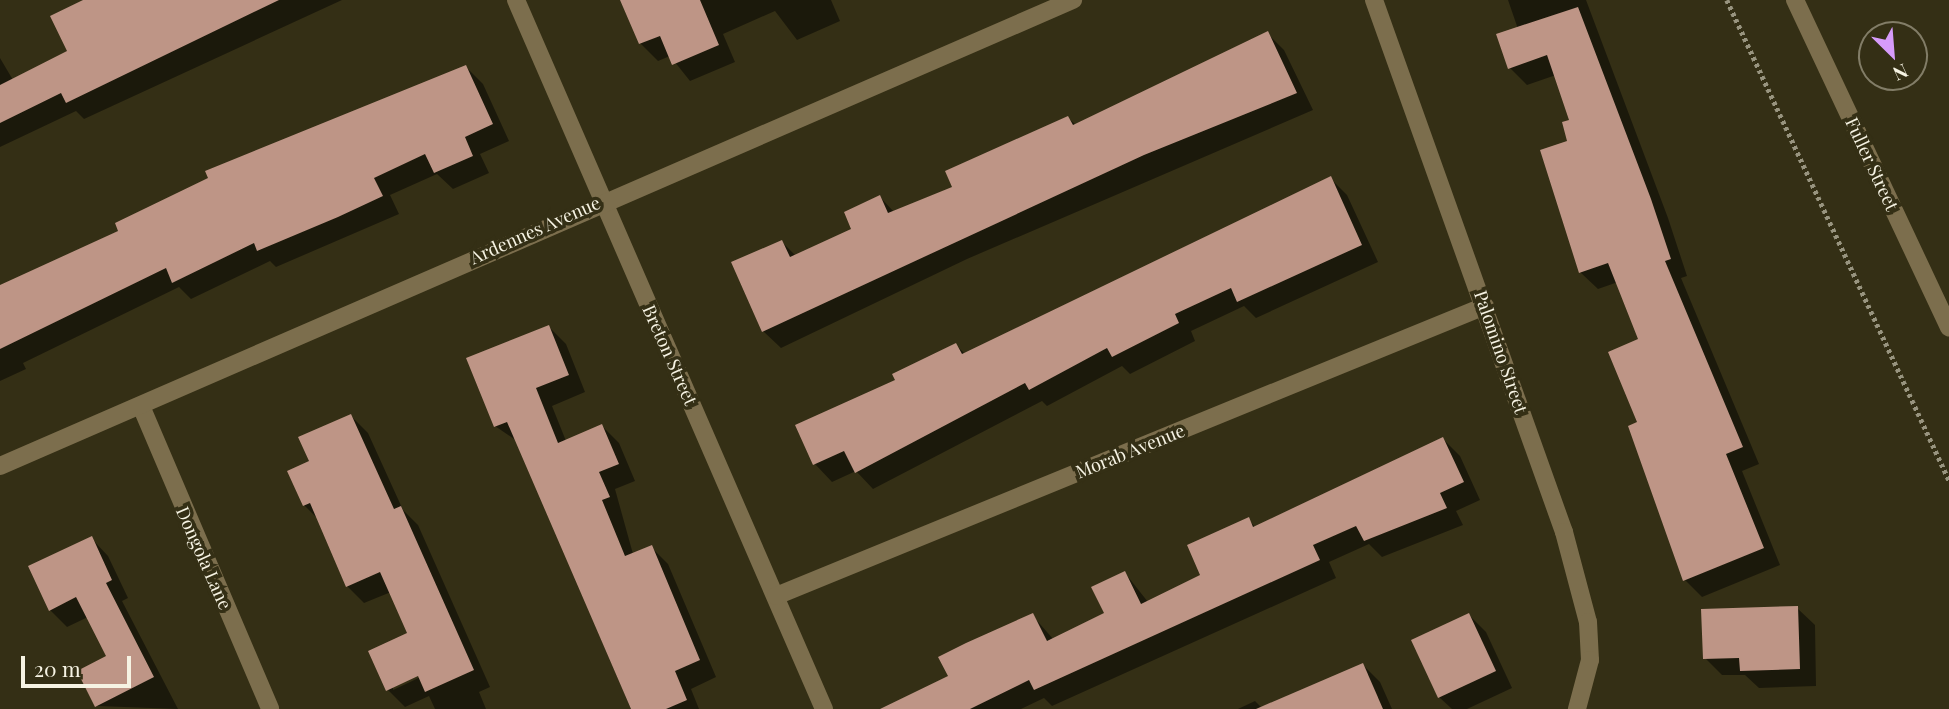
<!DOCTYPE html>
<style>
body{margin:0}
#map{position:relative;width:1949px;height:709px;overflow:hidden;background:#342f15;font-family:"Playfair Display",serif}
div>[style]{position:absolute}
.shadow>*{inset:0;background:#0007}
.building>*{inset:0;background:#be9586;transform-origin:0 0}
.path>*{height:4.5px;margin-top:-2.25px;transform-origin:0;background:repeating-linear-gradient(90deg,#98947f 0 3.5px,transparent 0 7px)}
.minor>*{height:18px;margin:-9px;padding:0 9px;transform-origin:9px;border-radius:9px;background:#7c6e4d}
.tertiary>*{height:18px;margin:-9px;padding:0 9px;transform-origin:9px;border-radius:9px;background:#7c6e4d}
span{translate:-50% -50%;white-space:nowrap;text-align:center;line-height:1.15;-webkit-text-stroke:7px #342f15;paint-order:stroke}
.street-label{font-size:18px;color:#f6f3e3}
.north{position:absolute;left:1858px;top:21px;width:70px;height:70px;box-sizing:border-box;background:#342f15;border:2px solid #827d67;border-radius:50%;rotate:155deg;font-size:19px;font-weight:700;line-height:28px;text-align:center;color:#f6f3e3}
.north::after{content:'';display:block;margin:auto;width:24px;height:32px;background:#d69bfa;clip-path:polygon(50% 0,100% 100%,50% 72%,0 100%)}
.scale{position:absolute;left:21px;top:656px;width:110px;height:32px;box-sizing:border-box;border:4px solid #f6f3e3;border-top:0;padding-left:9px;font-size:21px;line-height:24px;white-space:nowrap;color:#f6f3e3;-webkit-text-stroke:5px #342f15;paint-order:stroke}
</style>
<div id="map">
<div class="shadow">
<i style="clip-path:polygon(89px 0,342px 0,84px 119px,76px 111px,0 147px,0 58px,13px 80px,70px 52px)"></i>
<i style="clip-path:polygon(622px 0,831px 0,840px 21px,797px 40px,775px 11px,723px 34px,735px 62px,690px 81px,670px 56px,658px 61px,640px 43px)"></i>
<i style="clip-path:polygon(1508px 0,1586px 0,1668px 218px,1687px 276px,1681px 278px,1759px 464px,1742px 471px,1780px 565px,1702px 597px,1685px 580px,1639px 423px,1641px 340px,1618px 282px,1598px 289px,1580px 272px,1571px 121px,1556px 75px,1527px 85px,1510px 68px,1518px 29px)"></i>
<i style="clip-path:polygon(1267px 33px,1284px 50px,1313px 110px,967px 259px,781px 348px,763px 331px,782px 242px,796px 256px,854px 230px,880px 197px,894px 212px,954px 188px,1068px 118px,1076px 125px)"></i>
<i style="clip-path:polygon(466px 67px,483px 84px,509px 141px,480px 154px,489px 173px,453px 189px,437px 174px,390px 195px,399px 214px,276px 267px,270px 261px,191px 299px,179px 287px,23px 363px,26px 369px,0 381px,0 287px)"></i>
<i style="clip-path:polygon(1330px 178px,1347px 195px,1378px 262px,1256px 318px,1244px 306px,1191px 331px,1195px 341px,1130px 374px,1122px 366px,1047px 406px,1042px 401px,873px 489px,856px 471px,832px 482px,815px 464px,797px 426px,897px 380px,956px 345px,965px 354px)"></i>
<i style="clip-path:polygon(549px 327px,566px 344px,585px 392px,552px 406px,566px 441px,602px 426px,619px 443px,635px 481px,615px 489px,633px 554px,651px 547px,668px 564px,716px 677px,691px 689px,699px 709px,631px 709px,517px 441px,495px 426px)"></i>
<i style="clip-path:polygon(evenodd,351px 416px,368px 433px,403px 510px,418px 525px,490px 687px,479px 692px,486px 709px,435px 709px,429px 696px,405px 707px,388px 690px,410px 634px,391px 592px,364px 603px,347px 586px,319px 520px,304px 505px,312px 462px,351px 416px,425px 671px,427px 674px,393px 690px,393px 686px,425px 671px)"></i>
<i style="clip-path:polygon(1443px 439px,1460px 456px,1480px 500px,1456px 511px,1463px 525px,1382px 557px,1369px 544px,1329px 562px,1336px 578px,1052px 706px,1044px 698px,1021px 709px,924px 709px,950px 677px,1032px 615px,1054px 640px,1106px 614px,1125px 573px,1148px 602px,1203px 575px,1248px 519px,1256px 528px)"></i>
<i style="clip-path:polygon(91px 538px,108px 556px,128px 598px,122px 601px,178px 709px,97px 706px,79px 671px,108px 656px,88px 617px,67px 627px,50px 610px)"></i>
<i style="clip-path:polygon(1797px 608px,1815px 625px,1816px 686px,1759px 688px,1745px 675px,1722px 675px,1705px 658px)"></i>
<i style="clip-path:polygon(1469px 615px,1486px 632px,1512px 688px,1467px 709px,1452px 709px,1439px 697px)"></i>
<i style="clip-path:polygon(1363px 665px,1380px 682px,1392px 709px,1238px 709px,1255px 701px,1262px 708px)"></i>
</div>
<div class="building">
<i style="clip-path:polygon(83px 0,279px 0,66px 103px,61px 93px,0 123px,0 85px,67px 51px,50px 16px)"></i>
<i style="clip-path:polygon(620px 0,700px 0,719px 45px,672px 65px,660px 36px,639px 44px)"></i>
<i style="clip-path:polygon(1578px 7px,1651px 199px,1671px 259px,1665px 261px,1743px 447px,1726px 454px,1764px 548px,1683px 581px,1628px 426px,1637px 422px,1608px 352px,1638px 339px,1608px 263px,1579px 273px,1540px 150px,1567px 141px,1562px 122px,1569px 120px,1547px 55px,1508px 69px,1496px 34px)"></i>
<i style="clip-path:polygon(1268px 31px,1297px 93px,1144px 155px,762px 332px,731px 262px,782px 240px,790px 257px,851px 229px,844px 212px,880px 195px,888px 213px,952px 187px,945px 171px,1068px 116px,1073px 125px)"></i>
<i style="clip-path:polygon(466px 65px,493px 124px,465px 137px,473px 156px,434px 173px,425px 154px,374px 178px,383px 196px,338px 217px,257px 251px,254px 243px,172px 283px,166px 268px,0 349px,0 285px,118px 231px,115px 223px,208px 178px,205px 171px)"></i>
<i style="clip-path:polygon(1331px 176px,1362px 245px,1237px 302px,1231px 288px,1175px 314px,1179px 323px,1112px 357px,1107px 348px,1029px 390px,1025px 383px,855px 473px,844px 451px,813px 465px,795px 425px,895px 380px,892px 374px,956px 343px,962px 354px)"></i>
<i style="clip-path:polygon(549px 325px,569px 375px,536px 388px,558px 443px,602px 424px,619px 464px,599px 472px,610px 497px,602px 500px,625px 556px,652px 545px,700px 660px,675px 671px,687px 700px,666px 709px,631px 709px,507px 422px,494px 427px,466px 358px)"></i>
<i style="clip-path:polygon(351px 414px,394px 509px,401px 506px,474px 670px,425px 692px,418px 676px,386px 691px,368px 651px,407px 633px,380px 572px,346px 587px,310px 503px,303px 506px,287px 471px,309px 461px,298px 437px)"></i>
<i style="clip-path:polygon(1443px 437px,1464px 482px,1440px 493px,1447px 508px,1364px 541px,1356px 526px,1313px 545px,1320px 560px,1034px 690px,1029px 680px,970px 709px,880px 709px,948px 676px,938px 657px,966px 643px,1033px 613px,1047px 641px,1104px 613px,1091px 587px,1125px 571px,1141px 604px,1200px 575px,1187px 545px,1249px 517px,1253px 527px)"></i>
<i style="clip-path:polygon(92px 536px,112px 580px,106px 583px,154px 677px,95px 707px,77px 671px,106px 656px,76px 597px,49px 611px,28px 566px)"></i>
<i style="clip-path:polygon(1798px 606px,1800px 669px,1740px 671px,1739px 658px,1703px 659px,1701px 609px)"></i>
<i style="left:1469px;top:613px;width:64px;height:64px;rotate:65deg"></i>
<i style="clip-path:polygon(1363px 663px,1383px 709px,1256px 709px)"></i>
</div>
<div class="path">
<i style="left:1727px;top:0;width:529px;rotate:65.18deg"></i>
</div>
<div class="minor">
<i style="left:516px;top:0;width:773px;rotate:66.52deg"></i>
<i style="left:1374px;top:0;width:565px;rotate:70.35deg"></i>
<i style="left:1564px;top:532px;width:93px;rotate:75.1deg"></i>
<i style="left:1588px;top:622px;width:38px;rotate:87deg"></i>
<i style="left:1590px;top:660px;width:51px;rotate:104.9deg"></i>
<i style="left:141px;top:406px;width:329px;rotate:66.9deg"></i>
<i style="left:0;top:466px;width:1170px;rotate:-23.48deg"></i>
<i style="left:776px;top:596px;width:766px;rotate:-22.25deg"></i>
</div>
<div class="tertiary">
<i style="left:1795px;top:0;width:362px;rotate:64.8deg"></i>
</div>
<div class="street-label">
<span style="left:1872px;top:164px;rotate:65deg">Fuller Street</span>
<span style="left:535px;top:230px;rotate:-24deg">Ardennes Avenue</span>
<span style="left:1501px;top:352px;rotate:71deg">Palomino Street</span>
<span style="left:670px;top:355px;rotate:66deg">Breton Street</span>
<span style="left:1130px;top:451px;rotate:-22deg">Morab Avenue</span>
<span style="left:204px;top:558px;rotate:66deg">Dongola Lane</span>
</div>
<div class="north">N</div>
<div class="scale">20 m</div>
</div>
